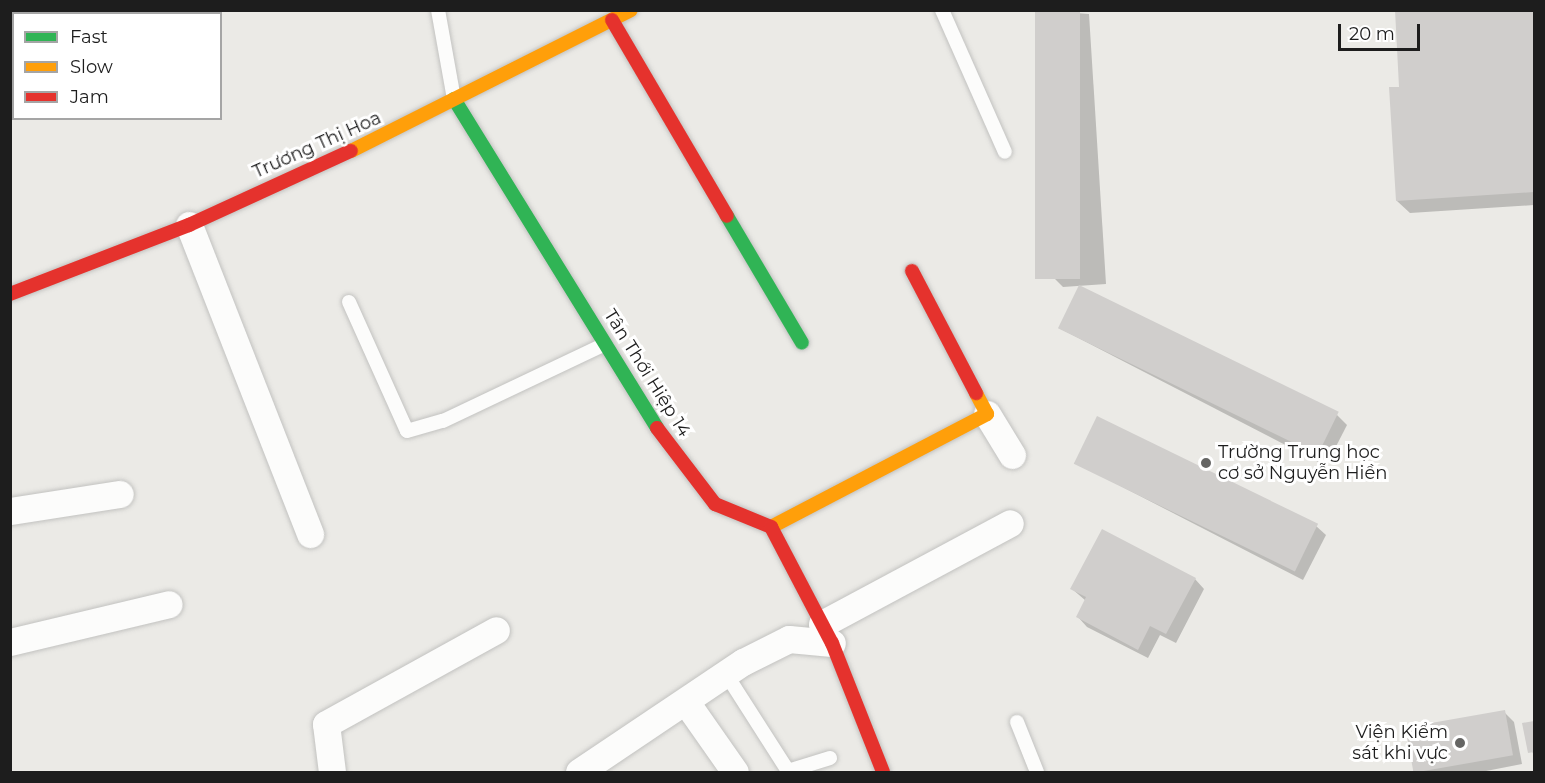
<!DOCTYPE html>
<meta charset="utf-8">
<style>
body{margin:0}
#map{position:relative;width:1545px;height:783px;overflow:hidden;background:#ebeae6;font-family:Montserrat,sans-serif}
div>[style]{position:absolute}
.shadow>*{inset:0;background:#0003}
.building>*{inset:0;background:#d0cecc;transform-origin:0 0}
.roads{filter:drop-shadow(0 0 2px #c2c2c0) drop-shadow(0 0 2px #c2c2c0)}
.lane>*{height:14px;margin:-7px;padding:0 7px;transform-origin:7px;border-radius:7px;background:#fcfcfb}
.street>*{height:27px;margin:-13.5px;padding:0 13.5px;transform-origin:13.5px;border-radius:13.5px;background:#fcfcfb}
.fast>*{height:14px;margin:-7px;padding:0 7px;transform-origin:7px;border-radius:7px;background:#30b455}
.slow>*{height:14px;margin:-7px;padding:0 7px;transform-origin:7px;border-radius:7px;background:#ff9f0a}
.jam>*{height:14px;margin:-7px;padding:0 7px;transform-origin:7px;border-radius:7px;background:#e5322d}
.dots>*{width:16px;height:16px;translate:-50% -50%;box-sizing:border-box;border:3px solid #fff;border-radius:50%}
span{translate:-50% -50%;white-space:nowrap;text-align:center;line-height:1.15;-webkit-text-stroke:6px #fff;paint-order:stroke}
.street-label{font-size:18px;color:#1d1d1d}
.poi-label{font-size:18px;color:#1d1d1d}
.left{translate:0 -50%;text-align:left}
.right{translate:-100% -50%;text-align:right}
.frame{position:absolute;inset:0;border:12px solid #1d1d1d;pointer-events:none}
.legend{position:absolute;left:12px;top:12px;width:210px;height:108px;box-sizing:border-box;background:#fff;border:2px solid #a5a5a5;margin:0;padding:8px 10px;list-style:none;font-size:18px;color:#1d1d1d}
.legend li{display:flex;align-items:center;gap:12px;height:30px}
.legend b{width:30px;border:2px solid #a5a5a5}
.scale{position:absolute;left:1338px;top:24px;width:82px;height:27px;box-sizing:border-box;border:3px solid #1d1d1d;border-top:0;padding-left:8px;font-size:18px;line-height:21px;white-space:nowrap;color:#1d1d1d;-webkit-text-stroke:4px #fff;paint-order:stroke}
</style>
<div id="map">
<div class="shadow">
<i style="clip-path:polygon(1037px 10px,1089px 14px,1106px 284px,1063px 287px,1053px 277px)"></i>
<i style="clip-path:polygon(1396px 10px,1534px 10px,1534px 205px,1410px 213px,1397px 201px,1401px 89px)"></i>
<i style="clip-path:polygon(1059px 328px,1337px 415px,1347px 425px,1326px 466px)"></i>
<i style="clip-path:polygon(1074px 462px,1316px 526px,1326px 535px,1303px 580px)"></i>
<i style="clip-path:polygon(1195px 579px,1204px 589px,1176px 643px,1160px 635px,1148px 658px,1087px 627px,1078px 617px,1086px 601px,1071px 588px)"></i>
<i style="clip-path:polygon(1504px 712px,1514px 722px,1522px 764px,1481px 772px,1416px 772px,1408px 732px)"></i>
<i style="clip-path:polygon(1534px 722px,1534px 757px,1524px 724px)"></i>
</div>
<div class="building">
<i style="left:1035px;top:10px;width:45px;height:269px"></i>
<i style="clip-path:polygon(1395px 10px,1534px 10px,1534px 192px,1396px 201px,1389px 87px,1399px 87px)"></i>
<i style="left:1079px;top:285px;width:289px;height:48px;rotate:26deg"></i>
<i style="left:1097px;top:416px;width:246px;height:53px;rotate:26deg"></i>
<i style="clip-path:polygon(1102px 529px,1196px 578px,1166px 634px,1150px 626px,1138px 650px,1076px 617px,1086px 597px,1070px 589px)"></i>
<i style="left:1505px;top:710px;width:46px;height:101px;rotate:80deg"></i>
<i style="clip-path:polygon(1534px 721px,1534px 752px,1528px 753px,1522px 723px)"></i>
</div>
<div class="roads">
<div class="lane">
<i style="left:438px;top:10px;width:90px;rotate:79.8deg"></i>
<i style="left:942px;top:10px;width:155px;rotate:66.1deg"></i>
<i style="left:349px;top:302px;width:141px;rotate:65.8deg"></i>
<i style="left:407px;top:431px;width:37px;rotate:-16deg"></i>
<i style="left:443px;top:421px;width:179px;rotate:-25.4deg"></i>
<i style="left:726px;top:674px;width:115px;rotate:57.4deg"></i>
<i style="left:788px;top:771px;width:44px;rotate:-17.2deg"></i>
<i style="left:1017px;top:722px;width:54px;rotate:68.2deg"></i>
</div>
<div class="street">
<i style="left:189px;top:225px;width:332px;rotate:68.6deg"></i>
<i style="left:987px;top:414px;width:48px;rotate:58.6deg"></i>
<i style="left:10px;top:511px;width:111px;rotate:-8.8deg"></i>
<i style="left:822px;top:624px;width:213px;rotate:-28.2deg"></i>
<i style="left:10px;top:642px;width:163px;rotate:-13.4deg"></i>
<i style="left:686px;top:702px;width:85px;rotate:55deg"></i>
<i style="left:332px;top:772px;width:48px;rotate:-97.1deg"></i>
<i style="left:326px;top:724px;width:194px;rotate:-28.9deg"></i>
<i style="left:579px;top:772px;width:197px;rotate:-33.9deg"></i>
<i style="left:743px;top:662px;width:51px;rotate:-26.6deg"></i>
<i style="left:789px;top:639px;width:43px;rotate:5.3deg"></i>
</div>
<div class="fast">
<i style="left:454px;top:99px;width:387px;rotate:58.3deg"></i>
<i style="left:727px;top:216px;width:147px;rotate:59.4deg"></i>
</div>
<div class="slow">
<i style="left:351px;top:151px;width:313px;rotate:-26.7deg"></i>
<i style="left:771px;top:527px;width:244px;rotate:-27.6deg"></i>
<i style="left:987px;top:414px;width:24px;rotate:-118deg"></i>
</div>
<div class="jam">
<i style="left:612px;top:20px;width:227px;rotate:59.6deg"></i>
<i style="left:912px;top:271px;width:138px;rotate:62.3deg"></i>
<i style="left:10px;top:294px;width:192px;rotate:-21.1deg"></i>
<i style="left:189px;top:225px;width:178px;rotate:-24.6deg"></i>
<i style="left:657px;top:428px;width:96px;rotate:52.7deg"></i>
<i style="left:715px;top:504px;width:61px;rotate:22.3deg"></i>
<i style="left:771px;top:527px;width:131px;rotate:62.3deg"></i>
<i style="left:832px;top:643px;width:139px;rotate:68.4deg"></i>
</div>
</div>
<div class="dots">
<i style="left:1206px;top:463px;background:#656563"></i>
<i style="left:1460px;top:743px;background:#656563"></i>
</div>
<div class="street-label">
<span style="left:317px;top:145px;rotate:-24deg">Trương Thị Hoa</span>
<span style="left:647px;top:373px;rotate:58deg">Tân Thới Hiệp 14</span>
</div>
<div class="poi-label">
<span class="left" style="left:1218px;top:463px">Trường Trung học<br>cơ sở Nguyễn Hiền</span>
<span class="right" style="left:1448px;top:743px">Viện Kiểm<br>sát khi vực</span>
</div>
<div class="frame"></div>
<ul class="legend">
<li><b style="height:8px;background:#30b455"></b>Fast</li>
<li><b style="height:8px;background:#ff9f0a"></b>Slow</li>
<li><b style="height:8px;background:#e5322d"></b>Jam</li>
</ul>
<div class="scale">20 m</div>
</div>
